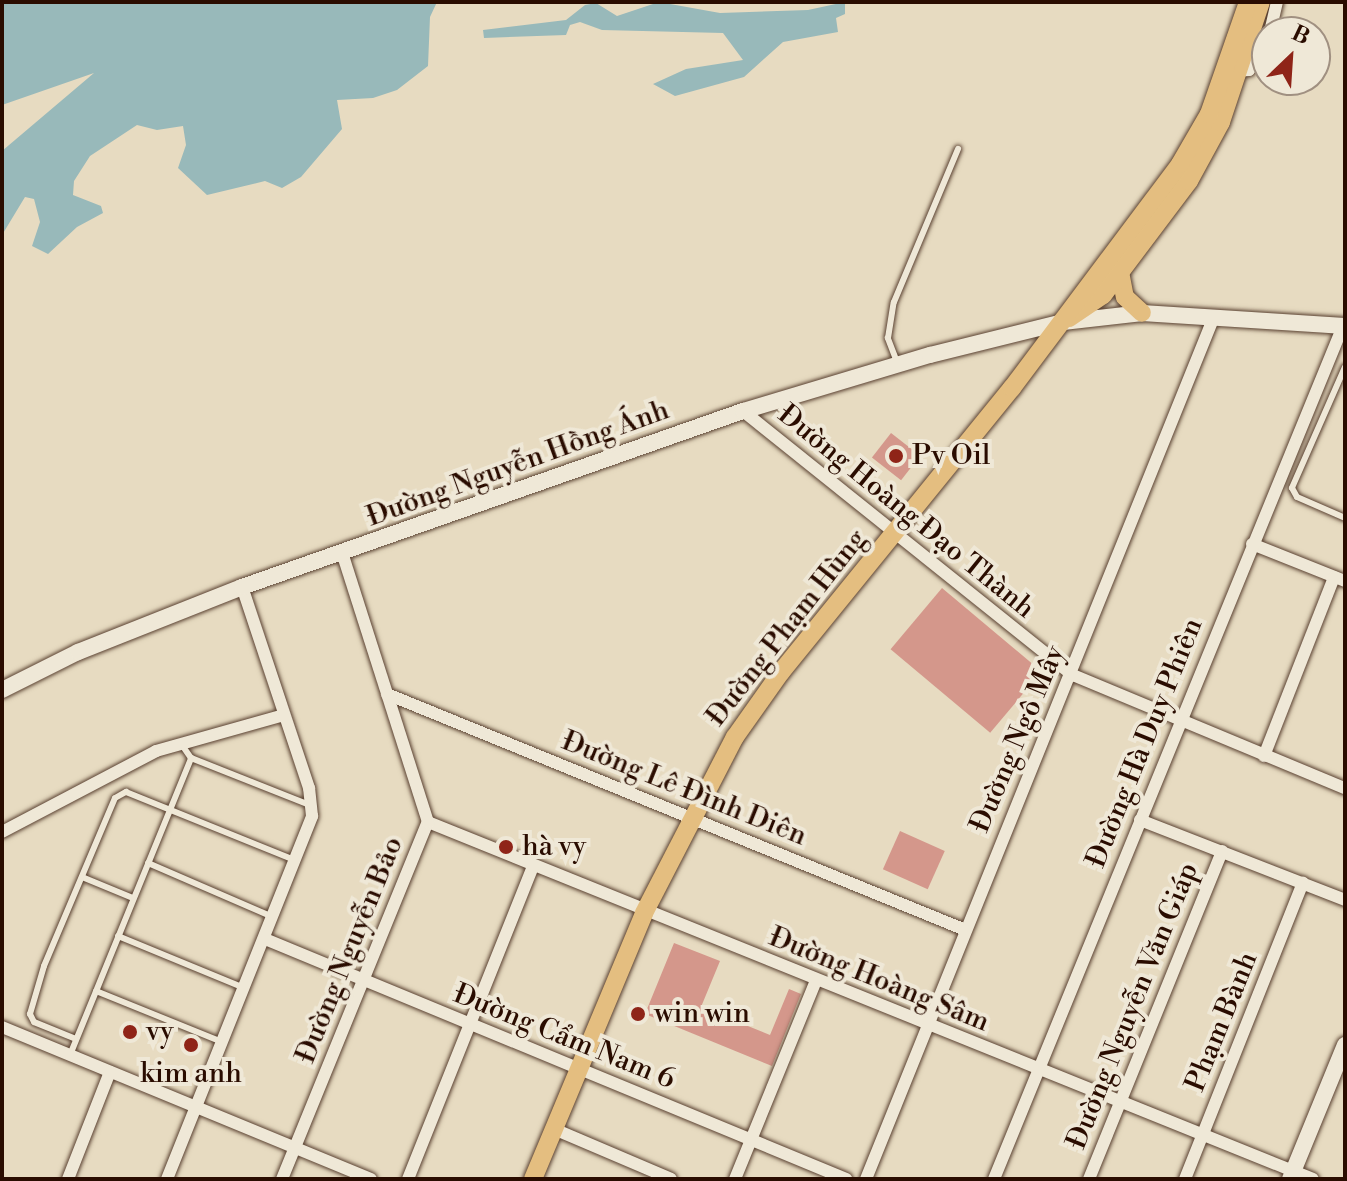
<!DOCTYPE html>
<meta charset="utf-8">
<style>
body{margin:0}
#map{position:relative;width:1347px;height:1181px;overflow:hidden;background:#e7dbc1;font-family:"Libre Bodoni",serif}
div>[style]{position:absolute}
.water>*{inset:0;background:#98b9ba}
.building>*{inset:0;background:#d4978b;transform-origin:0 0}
.roads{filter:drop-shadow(0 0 2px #594030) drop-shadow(0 0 2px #594030)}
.lane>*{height:6px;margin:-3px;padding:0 3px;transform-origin:3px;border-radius:3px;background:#efe8d7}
.street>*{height:12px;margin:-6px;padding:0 6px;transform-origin:6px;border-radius:6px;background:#efe8d7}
.secondary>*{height:16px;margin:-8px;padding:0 8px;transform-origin:8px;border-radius:8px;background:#efe8d7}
.primary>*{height:18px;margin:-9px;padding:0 9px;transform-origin:9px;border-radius:9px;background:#e4be80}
.dots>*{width:22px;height:22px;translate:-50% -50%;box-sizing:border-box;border:4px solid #efe8d7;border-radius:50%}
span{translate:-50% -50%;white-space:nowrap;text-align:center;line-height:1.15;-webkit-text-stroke:8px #efe8d7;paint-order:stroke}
.poi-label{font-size:28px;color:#2a0c00}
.left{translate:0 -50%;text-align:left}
.street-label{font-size:28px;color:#2a0c00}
.frame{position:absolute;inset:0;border:4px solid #2a0c00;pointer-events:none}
.north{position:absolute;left:1251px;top:16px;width:80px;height:80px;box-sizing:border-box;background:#efe8d7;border:2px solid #a09081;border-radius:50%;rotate:25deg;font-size:22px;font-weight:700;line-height:32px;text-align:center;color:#2a0c00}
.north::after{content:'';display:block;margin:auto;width:28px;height:36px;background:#8f2418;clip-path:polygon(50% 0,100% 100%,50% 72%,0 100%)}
</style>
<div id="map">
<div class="water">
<i style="clip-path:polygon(2px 2px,437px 2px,430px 17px,428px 66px,397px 90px,373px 98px,337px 100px,342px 129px,301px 177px,282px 188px,265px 181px,207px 195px,178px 168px,186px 145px,183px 126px,157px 130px,137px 125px,90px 156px,74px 181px,73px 195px,101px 206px,103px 213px,77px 227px,48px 254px,32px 246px,40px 222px,34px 199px,25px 197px,2px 235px,2px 151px,94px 73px,2px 105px)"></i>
<i style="clip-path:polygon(659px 2px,720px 13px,808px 10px,845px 2px,845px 14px,836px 18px,838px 32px,783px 42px,744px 77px,675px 96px,653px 84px,686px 69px,743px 60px,723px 33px,602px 30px,580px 22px,570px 25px,566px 35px,484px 38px,483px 30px,566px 20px,585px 5px,596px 3px,617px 16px)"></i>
</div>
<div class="building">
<i style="left:891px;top:433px;width:37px;height:31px;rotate:38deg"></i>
<i style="left:942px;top:588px;width:130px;height:80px;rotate:40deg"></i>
<i style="left:900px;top:831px;width:49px;height:42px;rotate:24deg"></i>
<i style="clip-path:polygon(674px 943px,720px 961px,701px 1007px,770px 1035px,789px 989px,801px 994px,772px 1066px,645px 1014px)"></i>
</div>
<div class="roads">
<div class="lane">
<i style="left:897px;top:362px;width:26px;rotate:-111deg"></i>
<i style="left:888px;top:338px;width:36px;rotate:-81deg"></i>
<i style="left:894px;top:302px;width:166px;rotate:-67.3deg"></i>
<i style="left:1345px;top:367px;width:132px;rotate:113.7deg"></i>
<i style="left:1292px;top:488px;width:10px;rotate:61deg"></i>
<i style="left:1297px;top:497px;width:52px;rotate:23.6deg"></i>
<i style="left:191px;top:758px;width:128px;rotate:21.6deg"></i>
<i style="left:148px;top:863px;width:136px;rotate:23.4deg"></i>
<i style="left:82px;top:877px;width:55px;rotate:22.4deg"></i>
<i style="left:118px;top:936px;width:136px;rotate:22.4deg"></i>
<i style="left:96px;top:991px;width:136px;rotate:22deg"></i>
<i style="left:76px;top:1039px;width:45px;rotate:-158deg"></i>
<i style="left:34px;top:1022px;width:9px;rotate:-117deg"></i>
<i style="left:30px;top:1014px;width:50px;rotate:-73.7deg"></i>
<i style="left:44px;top:966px;width:182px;rotate:-67.1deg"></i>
<i style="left:115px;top:798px;width:13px;rotate:-29deg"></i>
<i style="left:126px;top:792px;width:181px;rotate:22deg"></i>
<i style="left:70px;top:1055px;width:321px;rotate:-67.8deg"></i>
<i style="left:191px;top:758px;width:16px;rotate:-125deg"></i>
</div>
<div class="street">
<i style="left:1270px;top:32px;width:31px;rotate:-77deg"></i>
<i style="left:1234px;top:71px;width:15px;rotate:-4deg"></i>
<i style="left:1249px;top:70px;width:37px;rotate:-61deg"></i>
<i style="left:743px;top:411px;width:423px;rotate:38.7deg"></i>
<i style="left:1073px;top:675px;width:295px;rotate:22.6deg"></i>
<i style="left:1252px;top:544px;width:100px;rotate:21.7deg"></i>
<i style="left:387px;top:694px;width:622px;rotate:22.19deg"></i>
<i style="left:1264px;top:756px;width:192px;rotate:-68.6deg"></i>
<i style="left:1140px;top:820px;width:220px;rotate:21.3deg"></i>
<i style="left:428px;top:822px;width:954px;rotate:21.97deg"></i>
<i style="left:2px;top:832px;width:174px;rotate:-27.7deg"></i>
<i style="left:156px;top:751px;width:133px;rotate:-15.7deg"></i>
<i style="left:265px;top:939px;width:629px;rotate:22.44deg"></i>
<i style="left:2px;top:1027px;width:399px;rotate:22.4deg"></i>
<i style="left:554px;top:1129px;width:127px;rotate:23.1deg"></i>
<i style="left:68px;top:1179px;width:115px;rotate:-68.6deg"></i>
<i style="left:167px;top:1179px;width:391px;rotate:-68.2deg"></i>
<i style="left:312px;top:816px;width:28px;rotate:-96deg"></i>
<i style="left:309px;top:788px;width:212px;rotate:-108.4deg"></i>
<i style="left:282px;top:1179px;width:386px;rotate:-67.8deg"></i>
<i style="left:428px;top:822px;width:280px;rotate:-107.7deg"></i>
<i style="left:408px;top:1179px;width:337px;rotate:-68.2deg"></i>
<i style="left:735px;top:1179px;width:214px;rotate:-67.8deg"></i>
<i style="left:866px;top:1179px;width:930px;rotate:-68.02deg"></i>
<i style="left:994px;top:1179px;width:922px;rotate:-67.75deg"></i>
<i style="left:1089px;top:1179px;width:354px;rotate:-67.9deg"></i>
<i style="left:1185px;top:1179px;width:319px;rotate:-68.3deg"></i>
</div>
<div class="secondary">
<i style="left:2px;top:690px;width:85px;rotate:-26.6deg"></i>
<i style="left:78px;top:652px;width:176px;rotate:-21.6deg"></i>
<i style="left:242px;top:587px;width:531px;rotate:-19.36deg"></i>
<i style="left:743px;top:411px;width:195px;rotate:-16.7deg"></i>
<i style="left:930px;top:355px;width:137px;rotate:-13.9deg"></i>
<i style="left:1063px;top:322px;width:80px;rotate:-6.5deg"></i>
<i style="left:1142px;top:313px;width:203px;rotate:3.7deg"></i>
<i style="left:1290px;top:1179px;width:145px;rotate:-67.7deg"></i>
</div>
<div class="primary">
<i style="left:1120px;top:272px;width:25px;rotate:79deg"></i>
<i style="left:1125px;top:297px;width:23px;rotate:43deg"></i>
<i style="left:1069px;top:318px;width:41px;rotate:-34.1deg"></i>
<i style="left:1103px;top:295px;width:143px;rotate:-53deg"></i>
<i style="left:1189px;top:181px;width:67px;rotate:-61.5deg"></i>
<i style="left:1221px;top:122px;width:126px;rotate:-71.6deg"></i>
<i style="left:533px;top:1179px;width:288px;rotate:-67.3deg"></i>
<i style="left:644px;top:913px;width:198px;rotate:-62.7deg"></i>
<i style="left:735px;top:737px;width:80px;rotate:-54.7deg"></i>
<i style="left:781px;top:672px;width:366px;rotate:-50.9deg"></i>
<i style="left:1012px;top:388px;width:280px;rotate:-53.1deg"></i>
<i style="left:1180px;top:164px;width:58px;rotate:-59.9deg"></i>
<i style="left:1209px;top:114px;width:119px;rotate:-70.8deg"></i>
</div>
</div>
<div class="dots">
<i style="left:896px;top:456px;background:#8f2418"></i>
<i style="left:506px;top:847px;background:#8f2418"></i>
<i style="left:638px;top:1014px;background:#8f2418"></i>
<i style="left:130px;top:1032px;background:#8f2418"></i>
<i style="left:191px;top:1045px;background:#8f2418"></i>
</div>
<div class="poi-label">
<span class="left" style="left:912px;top:456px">Pv Oil</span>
<span class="left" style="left:522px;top:847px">hà vy</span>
<span class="left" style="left:654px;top:1014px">win win</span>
<span class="left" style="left:146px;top:1032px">vy</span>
<span style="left:191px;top:1074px">kim anh</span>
</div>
<div class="street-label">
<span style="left:518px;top:464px;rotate:-20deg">Đường Nguyễn Hồng Ánh</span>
<span style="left:906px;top:512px;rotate:39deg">Đường Hoàng Đạo Thành</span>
<span style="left:787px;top:628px;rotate:-52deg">Đường Phạm Hùng</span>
<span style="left:1018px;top:739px;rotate:-67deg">Đường Ngô Mây</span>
<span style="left:1145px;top:743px;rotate:-68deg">Đường Hà Duy Phiên</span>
<span style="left:684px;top:789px;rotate:22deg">Đường Lê Đình Diên</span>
<span style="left:350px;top:950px;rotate:-68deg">Đường Nguyễn Bảo</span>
<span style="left:879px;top:980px;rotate:22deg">Đường Hoàng Sâm</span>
<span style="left:1133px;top:1006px;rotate:-68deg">Đường Nguyễn Văn Giáp</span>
<span style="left:1222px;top:1022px;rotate:-68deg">Phạm Bành</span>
<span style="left:564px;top:1037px;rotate:22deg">Đường Cẩm Nam 6</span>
</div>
<div class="frame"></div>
<div class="north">B</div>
</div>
